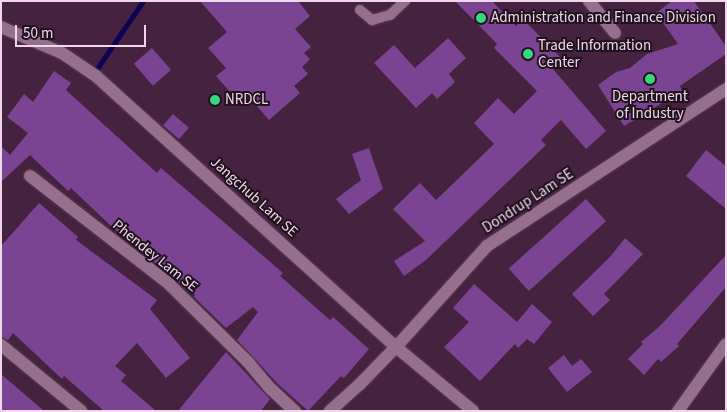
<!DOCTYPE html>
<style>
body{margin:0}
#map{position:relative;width:727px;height:412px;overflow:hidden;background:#45223f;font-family:"Source Sans 3",sans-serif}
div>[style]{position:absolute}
.stream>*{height:5px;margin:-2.5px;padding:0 2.5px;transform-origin:2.5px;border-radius:2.5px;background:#0f0154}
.building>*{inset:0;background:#7a4493;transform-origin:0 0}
.roads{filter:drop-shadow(0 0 1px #5d3f58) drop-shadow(0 0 1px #5d3f58)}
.service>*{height:10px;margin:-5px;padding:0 5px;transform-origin:5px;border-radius:5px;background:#966e8e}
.minor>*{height:12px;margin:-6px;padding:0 6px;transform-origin:6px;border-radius:6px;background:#966e8e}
.secondary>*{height:12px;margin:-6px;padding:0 6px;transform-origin:6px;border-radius:6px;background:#966e8e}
.dots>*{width:14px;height:14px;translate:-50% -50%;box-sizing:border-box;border:2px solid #22121f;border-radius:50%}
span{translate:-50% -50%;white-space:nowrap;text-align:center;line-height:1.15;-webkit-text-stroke:4px #22121f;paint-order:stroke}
.poi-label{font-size:15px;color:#efd8e9}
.left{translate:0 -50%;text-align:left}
.street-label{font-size:15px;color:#efd8e9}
.frame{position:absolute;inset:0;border:2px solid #efd8e9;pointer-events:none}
.scale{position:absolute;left:15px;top:25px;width:131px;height:22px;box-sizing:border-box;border:2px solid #efd8e9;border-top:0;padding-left:6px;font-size:15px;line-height:18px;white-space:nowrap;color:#efd8e9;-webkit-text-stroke:4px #22121f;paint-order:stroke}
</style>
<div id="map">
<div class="stream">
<i style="left:94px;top:73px;width:87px;rotate:-55.8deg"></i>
</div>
<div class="building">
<i style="clip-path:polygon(200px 1px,298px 1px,310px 16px,295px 29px,311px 47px,304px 53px,310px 59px,302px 67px,308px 74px,294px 86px,300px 93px,269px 120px,250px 98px,242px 105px,216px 76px,226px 68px,208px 48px,227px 32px)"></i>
<i style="clip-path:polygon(455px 1px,492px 1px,516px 26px,523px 19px,562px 59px,553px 69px,606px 131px,586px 149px,561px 120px,541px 140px,546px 145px,426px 260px,404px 276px,394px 261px,425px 241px,393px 209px,420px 183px,436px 200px,494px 144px,474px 123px,498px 98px,514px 114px,537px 91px,494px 48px,497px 44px)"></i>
<i style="clip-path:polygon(672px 1px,694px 1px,726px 46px,726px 54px,680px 86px,682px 91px,624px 126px,598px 85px,616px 72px,630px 68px,647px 54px,678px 44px,656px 13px)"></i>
<i style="clip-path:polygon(448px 38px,466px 58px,449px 74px,455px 82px,437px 99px,432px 93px,416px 108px,374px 63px,394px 45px,415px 68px)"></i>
<i style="left:152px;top:48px;width:29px;height:24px;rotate:49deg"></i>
<i style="clip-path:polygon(54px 71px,71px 83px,66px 90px,157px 173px,161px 168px,283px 273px,280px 276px,330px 320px,333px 317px,369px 349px,344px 378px,341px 376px,308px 411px,277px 383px,237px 340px,258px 312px,253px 307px,226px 328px,194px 297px,195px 295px,112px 227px,71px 188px,68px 191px,30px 155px,1px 182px,1px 146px,10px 155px,28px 133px,7px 117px,24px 94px,33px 102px)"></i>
<i style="left:173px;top:114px;width:21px;height:15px;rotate:41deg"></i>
<i style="clip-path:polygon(369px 148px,383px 189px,349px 214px,336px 199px,361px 180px,352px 154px)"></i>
<i style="clip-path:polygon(706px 150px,726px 166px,726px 209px,686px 176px)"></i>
<i style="left:586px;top:199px;width:30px;height:104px;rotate:48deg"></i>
<i style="clip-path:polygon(39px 203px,78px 237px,76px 240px,157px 300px,150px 309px,190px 358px,166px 378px,137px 343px,115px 366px,126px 375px,121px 381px,156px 411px,104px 411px,64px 376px,62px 379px,13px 333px,8px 340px,1px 337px,1px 246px)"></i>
<i style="clip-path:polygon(625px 238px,643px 254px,604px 294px,610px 300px,593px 316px,572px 294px,610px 257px)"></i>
<i style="clip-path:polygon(726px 255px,726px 287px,677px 344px,679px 346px,661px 362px,658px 359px,644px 375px,628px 359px,643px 344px,641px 342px,660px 326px)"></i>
<i style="clip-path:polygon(474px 284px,517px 322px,532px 304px,552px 322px,534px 344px,527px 339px,518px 348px,515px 344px,480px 381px,444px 347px,469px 322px,453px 308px)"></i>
<i style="clip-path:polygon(226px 352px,270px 399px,261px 411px,178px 411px)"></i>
<i style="clip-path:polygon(564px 355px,572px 366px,581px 359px,592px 372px,567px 392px,548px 368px)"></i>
<i style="clip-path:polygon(1px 374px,44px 411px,1px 411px)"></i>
</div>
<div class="roads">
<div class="service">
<i style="left:360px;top:10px;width:16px;rotate:40deg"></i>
<i style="left:372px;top:20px;width:19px;rotate:-16deg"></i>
<i style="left:390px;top:15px;width:21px;rotate:-43deg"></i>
</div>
<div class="minor">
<i style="left:589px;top:1px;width:41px;rotate:50.9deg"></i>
<i style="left:30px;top:176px;width:176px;rotate:37.8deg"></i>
<i style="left:169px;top:284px;width:111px;rotate:44.6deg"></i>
<i style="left:248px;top:362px;width:35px;rotate:50deg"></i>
<i style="left:271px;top:389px;width:33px;rotate:43deg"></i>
<i style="left:1px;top:345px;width:104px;rotate:39.5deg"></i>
<i style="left:396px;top:347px;width:136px;rotate:-48deg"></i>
<i style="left:487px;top:246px;width:286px;rotate:-33.3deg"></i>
<i style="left:678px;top:411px;width:82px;rotate:-54.4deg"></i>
</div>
<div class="secondary">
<i style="left:1px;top:27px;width:66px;rotate:23.1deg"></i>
<i style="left:62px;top:53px;width:41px;rotate:34.1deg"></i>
<i style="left:96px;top:76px;width:404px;rotate:42.1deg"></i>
<i style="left:396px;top:347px;width:100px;rotate:39.7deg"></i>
<i style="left:330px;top:411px;width:39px;rotate:-42deg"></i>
<i style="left:359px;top:385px;width:53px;rotate:-45.8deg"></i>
</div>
</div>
<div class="dots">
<i style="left:481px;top:18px;background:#38d880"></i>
<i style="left:528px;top:54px;background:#38d880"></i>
<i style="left:650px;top:79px;background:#38d880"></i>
<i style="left:215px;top:100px;background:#38d880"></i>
</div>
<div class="poi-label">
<span class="left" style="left:491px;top:18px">Administration and Finance Division</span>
<span class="left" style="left:538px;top:54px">Trade Information<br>Center</span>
<span style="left:650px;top:105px">Department<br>of Industry</span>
<span class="left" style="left:225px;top:100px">NRDCL</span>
</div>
<div class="street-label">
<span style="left:254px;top:197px;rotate:42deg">Jangchub Lam SE</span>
<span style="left:528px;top:201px;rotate:-33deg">Dondrup Lam SE</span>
<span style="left:155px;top:256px;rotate:39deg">Phendey Lam SE</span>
</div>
<div class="frame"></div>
<div class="scale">50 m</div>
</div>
